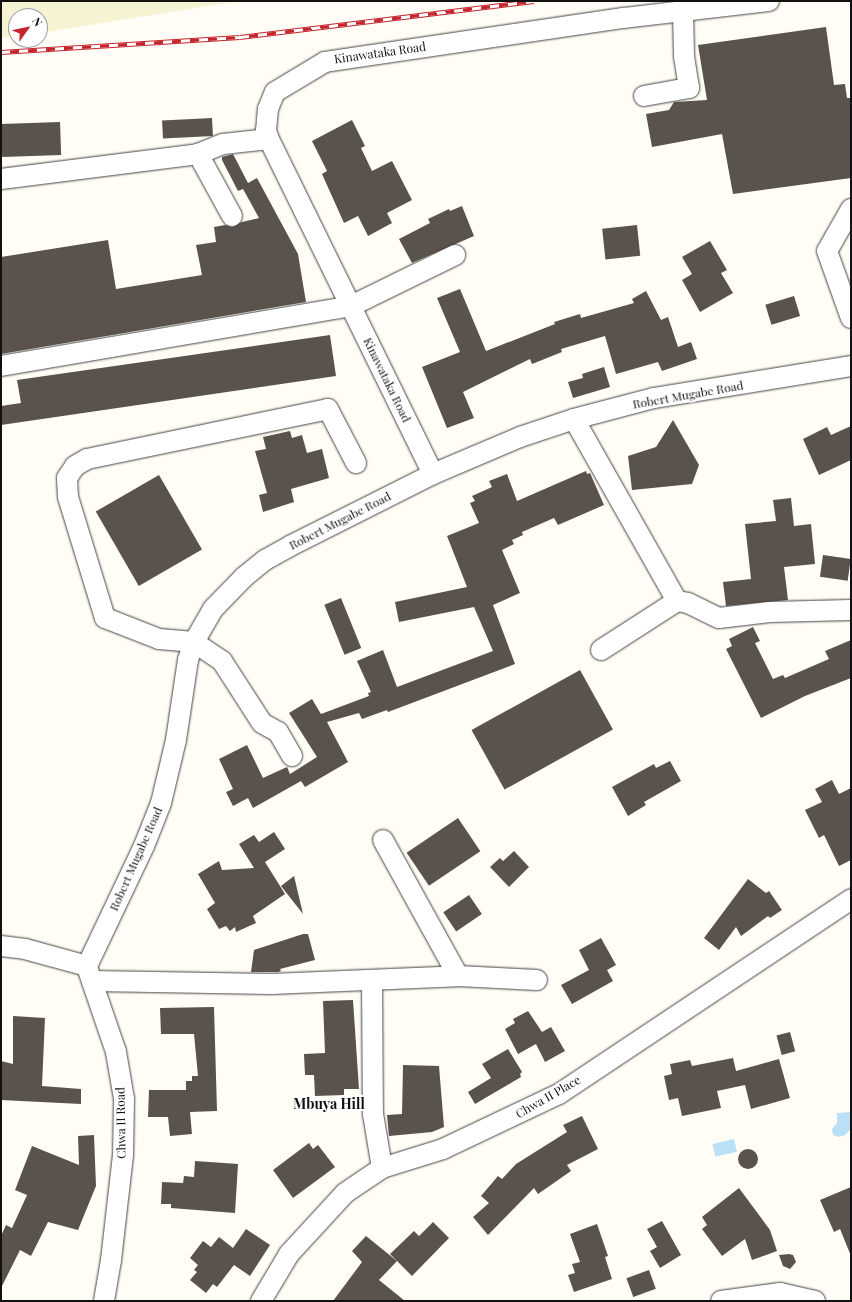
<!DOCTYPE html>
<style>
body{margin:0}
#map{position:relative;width:852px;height:1302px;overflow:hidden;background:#fffdf5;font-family:"Playfair Display",serif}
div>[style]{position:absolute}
.farmland>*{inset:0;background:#f6f3d4}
.water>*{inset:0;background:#b9e0f7;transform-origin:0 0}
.building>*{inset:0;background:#5a524d;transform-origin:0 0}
.round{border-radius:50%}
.roads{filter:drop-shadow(0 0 1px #444) drop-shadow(0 0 1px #444)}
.minor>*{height:20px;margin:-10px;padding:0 10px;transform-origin:10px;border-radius:10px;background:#fff}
.rail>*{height:4.5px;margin-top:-2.25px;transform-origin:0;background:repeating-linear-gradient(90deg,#fff 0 9px,#c4262e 0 18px);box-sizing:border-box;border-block:1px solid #c4262e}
span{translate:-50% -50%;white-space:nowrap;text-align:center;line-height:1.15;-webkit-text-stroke:4px #fff;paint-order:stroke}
.street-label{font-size:12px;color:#111}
.quarter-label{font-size:14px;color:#111;font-weight:700}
.frame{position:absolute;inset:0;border:2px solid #111;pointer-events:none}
.north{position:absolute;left:8px;top:8px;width:40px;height:40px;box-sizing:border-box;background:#fff;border:1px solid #a0a0a0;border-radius:50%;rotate:57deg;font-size:11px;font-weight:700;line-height:16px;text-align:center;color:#111}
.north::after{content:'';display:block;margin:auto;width:14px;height:18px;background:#c4262e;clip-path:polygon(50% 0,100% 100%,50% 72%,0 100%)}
</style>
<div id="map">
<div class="farmland">
<i style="clip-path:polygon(1px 1px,233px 1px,233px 2px,40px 33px,40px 16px,16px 16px,16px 36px,1px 38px)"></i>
</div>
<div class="water">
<i style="clip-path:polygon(851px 1112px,851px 1129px,845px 1135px,839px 1137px,833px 1135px,832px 1129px,837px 1123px,837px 1113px)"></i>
<i style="left:734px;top:1139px;width:13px;height:22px;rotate:77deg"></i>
</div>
<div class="building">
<i style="clip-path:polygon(826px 27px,834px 85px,845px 84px,847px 98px,851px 98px,851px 178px,733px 194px,722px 134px,652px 147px,646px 114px,669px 110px,674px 102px,707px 100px,698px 45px)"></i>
<i style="left:212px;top:118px;width:18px;height:50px;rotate:87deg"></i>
<i style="clip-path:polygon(352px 120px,365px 146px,361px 148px,372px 171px,392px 161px,412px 200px,387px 213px,392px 223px,368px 236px,358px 216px,344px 223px,322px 174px,327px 171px,312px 141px)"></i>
<i style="left:60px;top:122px;width:33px;height:59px;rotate:88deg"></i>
<i style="clip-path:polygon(233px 154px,248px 183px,257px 178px,298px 254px,306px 302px,1px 354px,1px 257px,108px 240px,116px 289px,202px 275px,196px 245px,216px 242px,214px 227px,225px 225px,232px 227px,242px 222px,259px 218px,243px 189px,238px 191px,222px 160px,222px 157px)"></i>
<i style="clip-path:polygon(462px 206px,474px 236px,412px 263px,399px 239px,430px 223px,428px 219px,449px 209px,450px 211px)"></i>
<i style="left:637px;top:225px;width:31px;height:35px;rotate:84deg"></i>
<i style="clip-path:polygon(710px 241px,727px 270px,721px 273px,733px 293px,700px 312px,682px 280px,692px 274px,682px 257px)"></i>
<i style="clip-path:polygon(460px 289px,486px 351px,555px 324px,554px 322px,580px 314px,581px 318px,634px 303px,632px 299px,646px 291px,661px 320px,668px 317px,678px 347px,691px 342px,697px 359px,662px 371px,658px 362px,616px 374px,605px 336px,561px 349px,562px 352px,532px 364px,530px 359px,463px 392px,474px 418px,447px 428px,422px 367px,460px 352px,437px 298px)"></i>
<i style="left:794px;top:296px;width:21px;height:30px;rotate:73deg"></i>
<i style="clip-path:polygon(330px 335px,336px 376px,1px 425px,1px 406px,21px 403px,17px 380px)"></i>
<i style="clip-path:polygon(604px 367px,610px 387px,573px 398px,568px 382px,583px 378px,582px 374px)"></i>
<i style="clip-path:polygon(673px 420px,699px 465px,692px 484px,632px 490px,628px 456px,656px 447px)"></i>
<i style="clip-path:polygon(851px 426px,851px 460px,819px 475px,803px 439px,827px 427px,831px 435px)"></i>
<i style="clip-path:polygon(290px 431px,292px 438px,302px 435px,307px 453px,322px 449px,329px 478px,291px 489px,294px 502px,263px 512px,259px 495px,267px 493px,255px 451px,266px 449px,263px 437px)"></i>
<i style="clip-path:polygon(586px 471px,587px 474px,590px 473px,604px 505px,558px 525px,554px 518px,522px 532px,523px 535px,512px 540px,514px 544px,502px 550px,520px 593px,493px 605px,515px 664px,388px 712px,387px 710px,362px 719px,359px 713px,327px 722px,348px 762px,305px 787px,301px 781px,253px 808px,248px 798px,233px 806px,226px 792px,233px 789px,219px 759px,247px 745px,263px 778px,287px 767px,290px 774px,317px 757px,289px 713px,312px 699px,321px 714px,369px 696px,368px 693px,371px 692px,357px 661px,383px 650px,397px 687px,493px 651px,474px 607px,399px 622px,395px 602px,467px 587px,447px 536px,479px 523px,470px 503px,475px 501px,472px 496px,492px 487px,489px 481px,507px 474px,517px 501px)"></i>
<i style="left:159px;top:475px;width:86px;height:73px;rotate:60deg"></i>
<i style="clip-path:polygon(791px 498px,794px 526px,811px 524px,815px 564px,784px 567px,788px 600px,726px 606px,723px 582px,751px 579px,745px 524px,776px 521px,773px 500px)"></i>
<i style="left:823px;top:555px;width:28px;height:22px;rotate:8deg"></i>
<i style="left:341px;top:598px;width:54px;height:18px;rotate:68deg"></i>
<i style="clip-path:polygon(753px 627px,760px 641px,755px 643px,773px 679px,783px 675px,785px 678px,829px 659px,825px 651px,851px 640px,851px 678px,805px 696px,761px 718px,726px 649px,732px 646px,729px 639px)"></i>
<i style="left:580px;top:670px;width:68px;height:124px;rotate:61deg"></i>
<i style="clip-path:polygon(670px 761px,681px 781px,644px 802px,646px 805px,628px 816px,612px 787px,654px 764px,656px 768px)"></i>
<i style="clip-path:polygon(832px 780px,839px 794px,851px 788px,851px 860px,839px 866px,824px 835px,819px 838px,805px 810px,822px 802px,815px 789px)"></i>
<i style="left:458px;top:818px;width:40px;height:62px;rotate:56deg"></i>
<i style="clip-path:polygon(274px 832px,285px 849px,265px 862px,285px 894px,253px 916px,256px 923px,236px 932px,235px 927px,230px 931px,226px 926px,219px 929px,207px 909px,215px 903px,198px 874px,219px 861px,222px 870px,254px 868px,239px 844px,254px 835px,259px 842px)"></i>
<i style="clip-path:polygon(514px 851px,529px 867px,509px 887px,490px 867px,500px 858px,503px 861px)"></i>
<i style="clip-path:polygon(294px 876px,303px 914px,281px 886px)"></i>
<i style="clip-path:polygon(748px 879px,766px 893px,769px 891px,782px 910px,770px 918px,768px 916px,741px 936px,736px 927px,719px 950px,704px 938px)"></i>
<i style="left:469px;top:895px;width:23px;height:31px;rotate:56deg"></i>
<i style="clip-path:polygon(303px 934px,308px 934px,315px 960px,280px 969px,281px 971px,278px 972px,251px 972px,254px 950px)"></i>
<i style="clip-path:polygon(601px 938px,616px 965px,607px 970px,613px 981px,572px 1004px,561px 985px,589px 970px,579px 950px)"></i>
<i style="clip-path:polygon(353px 1000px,359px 1089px,344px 1089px,344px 1095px,315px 1096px,314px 1075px,305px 1075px,304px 1054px,325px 1053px,323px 1001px)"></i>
<i style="clip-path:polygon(214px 1007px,217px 1111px,190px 1112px,192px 1134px,170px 1136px,168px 1117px,148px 1117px,149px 1090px,186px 1090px,186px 1081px,192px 1081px,192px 1076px,198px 1076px,194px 1034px,161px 1034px,160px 1008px)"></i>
<i style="clip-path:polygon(528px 1011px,542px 1032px,551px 1027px,565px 1051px,545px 1062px,536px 1044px,518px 1054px,505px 1029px,515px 1023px,513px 1019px)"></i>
<i style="clip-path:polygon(13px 1016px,45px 1018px,42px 1086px,81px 1089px,81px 1104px,1px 1100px,1px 1061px,13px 1064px)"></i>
<i style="left:790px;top:1032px;width:20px;height:14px;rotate:75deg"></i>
<i style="clip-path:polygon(508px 1049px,522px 1072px,520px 1074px,521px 1077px,475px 1104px,468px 1092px,491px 1078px,482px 1064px)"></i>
<i style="clip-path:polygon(733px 1058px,736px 1071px,779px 1059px,790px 1098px,751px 1109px,745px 1085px,717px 1091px,721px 1108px,682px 1116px,678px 1098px,669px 1100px,664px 1076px,672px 1074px,670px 1064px,690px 1060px,692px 1066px)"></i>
<i style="clip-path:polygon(403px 1065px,439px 1066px,444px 1127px,432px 1132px,389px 1136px,387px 1115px,402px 1114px)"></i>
<i style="clip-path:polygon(582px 1116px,598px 1149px,567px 1165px,571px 1171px,538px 1194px,534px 1188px,488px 1235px,473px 1217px,489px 1203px,481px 1196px,498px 1176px,502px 1179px,516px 1164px,567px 1132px,563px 1125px)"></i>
<i style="clip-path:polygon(94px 1135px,96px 1186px,78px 1230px,48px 1222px,31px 1256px,20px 1250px,1px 1288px,1px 1236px,6px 1225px,12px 1228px,27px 1195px,15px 1190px,32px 1146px,79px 1165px,78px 1136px)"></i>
<i style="clip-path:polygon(309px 1143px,313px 1149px,318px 1145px,335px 1167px,293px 1198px,273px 1170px)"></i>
<i class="round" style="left:738px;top:1149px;width:20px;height:20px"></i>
<i style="clip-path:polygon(195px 1161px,238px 1164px,235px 1213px,171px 1208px,171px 1204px,161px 1204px,162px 1182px,183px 1183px,184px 1176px,194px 1177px)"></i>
<i style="clip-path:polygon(851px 1187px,851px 1256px,840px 1229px,834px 1232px,820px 1200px)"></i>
<i style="clip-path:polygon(739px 1188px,770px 1230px,777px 1251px,752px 1260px,745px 1239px,722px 1256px,702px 1229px,707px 1225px,702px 1217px)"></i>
<i style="clip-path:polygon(662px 1221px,681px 1255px,660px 1268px,650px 1251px,657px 1247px,647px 1229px)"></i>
<i style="clip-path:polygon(433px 1222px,449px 1238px,412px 1276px,390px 1254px,414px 1231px,419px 1236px)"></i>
<i style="clip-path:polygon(597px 1224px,608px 1256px,605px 1257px,612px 1279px,574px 1292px,568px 1275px,575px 1273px,572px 1264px,580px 1262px,570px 1234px)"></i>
<i style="clip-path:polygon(246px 1229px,270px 1245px,250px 1276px,234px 1265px,217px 1287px,213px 1284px,206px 1293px,190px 1280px,197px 1272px,194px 1270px,198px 1265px,190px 1258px,203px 1241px,211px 1247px,219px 1237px,233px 1248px)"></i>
<i style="clip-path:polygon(366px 1236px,397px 1261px,379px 1280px,405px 1301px,333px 1301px,362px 1262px,352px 1251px)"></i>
<i style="clip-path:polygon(789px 1254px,793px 1255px,796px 1262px,790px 1269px,783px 1266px,779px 1255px)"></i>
<i style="left:649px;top:1270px;width:20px;height:24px;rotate:70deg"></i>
</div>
<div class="roads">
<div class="minor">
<i style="left:644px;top:96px;width:46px;rotate:-10.1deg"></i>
<i style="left:689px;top:88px;width:33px;rotate:-99deg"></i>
<i style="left:684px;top:55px;width:43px;rotate:-91.3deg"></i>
<i style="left:1px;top:179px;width:199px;rotate:-7.2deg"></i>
<i style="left:851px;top:209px;width:48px;rotate:119.7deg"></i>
<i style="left:827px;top:251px;width:71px;rotate:70.3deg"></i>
<i style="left:232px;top:216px;width:71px;rotate:-118.7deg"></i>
<i style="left:198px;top:154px;width:27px;rotate:-22deg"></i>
<i style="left:223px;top:144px;width:46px;rotate:-6.2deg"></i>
<i style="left:1px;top:366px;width:355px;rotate:-9.7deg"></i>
<i style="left:351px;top:306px;width:116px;rotate:-26.1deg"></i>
<i style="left:574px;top:419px;width:209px;rotate:60.5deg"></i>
<i style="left:433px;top:474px;width:373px;rotate:-116.1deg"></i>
<i style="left:269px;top:139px;width:9px;rotate:-111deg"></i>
<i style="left:266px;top:131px;width:22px;rotate:-85deg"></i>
<i style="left:268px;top:109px;width:18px;rotate:-68deg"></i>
<i style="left:275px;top:92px;width:58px;rotate:-31deg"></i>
<i style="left:325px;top:62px;width:302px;rotate:-8.4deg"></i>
<i style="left:624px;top:18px;width:146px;rotate:-6.7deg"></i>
<i style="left:601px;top:650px;width:90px;rotate:-32.8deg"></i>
<i style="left:677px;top:601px;width:11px;rotate:10deg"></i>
<i style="left:688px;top:603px;width:34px;rotate:26deg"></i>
<i style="left:719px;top:618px;width:51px;rotate:-6.7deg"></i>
<i style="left:770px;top:612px;width:81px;rotate:-1.4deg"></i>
<i style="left:292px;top:756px;width:28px;rotate:-120deg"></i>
<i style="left:278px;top:732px;width:18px;rotate:-151deg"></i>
<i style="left:262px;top:723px;width:74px;rotate:-122.8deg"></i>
<i style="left:222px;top:661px;width:34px;rotate:-146deg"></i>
<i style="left:194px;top:642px;width:35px;rotate:-175deg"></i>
<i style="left:159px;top:639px;width:58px;rotate:-158.7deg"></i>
<i style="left:105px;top:618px;width:127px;rotate:-107deg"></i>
<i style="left:68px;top:497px;width:19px;rotate:-93deg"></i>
<i style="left:67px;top:478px;width:14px;rotate:-56deg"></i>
<i style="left:75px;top:466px;width:14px;rotate:-30deg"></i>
<i style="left:87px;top:459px;width:246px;rotate:-11.7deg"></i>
<i style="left:328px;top:409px;width:61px;rotate:62.6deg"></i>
<i style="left:383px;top:840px;width:155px;rotate:61.1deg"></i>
<i style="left:1px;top:946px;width:24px;rotate:7deg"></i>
<i style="left:25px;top:949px;width:64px;rotate:15.3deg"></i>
<i style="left:87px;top:966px;width:133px;rotate:-64.6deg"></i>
<i style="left:144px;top:846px;width:46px;rotate:-68.4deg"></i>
<i style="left:161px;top:803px;width:65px;rotate:-76.6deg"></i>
<i style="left:176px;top:740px;width:81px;rotate:-81.5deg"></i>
<i style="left:188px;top:660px;width:19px;rotate:-72deg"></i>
<i style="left:194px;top:642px;width:38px;rotate:-60deg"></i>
<i style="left:213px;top:609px;width:45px;rotate:-45.9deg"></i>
<i style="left:244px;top:577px;width:27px;rotate:-39deg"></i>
<i style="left:265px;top:560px;width:29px;rotate:-29deg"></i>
<i style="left:290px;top:546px;width:160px;rotate:-26.7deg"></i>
<i style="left:433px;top:474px;width:95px;rotate:-23deg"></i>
<i style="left:520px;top:437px;width:57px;rotate:-18.4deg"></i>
<i style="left:574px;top:419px;width:83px;rotate:-14.7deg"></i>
<i style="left:654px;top:398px;width:200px;rotate:-9.2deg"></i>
<i style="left:88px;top:970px;width:87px;rotate:71.1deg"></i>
<i style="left:116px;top:1052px;width:48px;rotate:80.3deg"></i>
<i style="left:124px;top:1099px;width:56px;rotate:91deg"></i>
<i style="left:123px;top:1155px;width:106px;rotate:96.5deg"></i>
<i style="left:111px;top:1260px;width:42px;rotate:99.7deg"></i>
<i style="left:93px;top:981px;width:178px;rotate:1deg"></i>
<i style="left:271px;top:984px;width:187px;rotate:-2.4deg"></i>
<i style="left:458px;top:976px;width:79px;rotate:2.9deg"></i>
<i style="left:372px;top:981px;width:133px;rotate:89.6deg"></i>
<i style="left:373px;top:1114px;width:55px;rotate:80.5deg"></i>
<i style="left:261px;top:1301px;width:55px;rotate:-59.2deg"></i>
<i style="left:289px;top:1254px;width:83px;rotate:-47.4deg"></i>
<i style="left:345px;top:1193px;width:45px;rotate:-34deg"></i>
<i style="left:382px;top:1168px;width:64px;rotate:-17.3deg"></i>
<i style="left:443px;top:1149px;width:128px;rotate:-25.4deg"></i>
<i style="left:559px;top:1094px;width:351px;rotate:-33.7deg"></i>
<i style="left:721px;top:1301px;width:60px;rotate:-7.7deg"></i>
<i style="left:780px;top:1293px;width:36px;rotate:13deg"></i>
</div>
</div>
<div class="rail">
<i style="left:1px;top:52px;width:239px;rotate:-3.6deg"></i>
<i style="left:240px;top:37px;width:296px;rotate:-7deg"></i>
</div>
<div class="street-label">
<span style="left:380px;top:53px;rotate:-8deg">Kinawataka Road</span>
<span style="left:387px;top:380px;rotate:64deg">Kinawataka Road</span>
<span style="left:688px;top:395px;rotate:-10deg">Robert Mugabe Road</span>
<span style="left:340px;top:521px;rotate:-27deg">Robert Mugabe Road</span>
<span style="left:136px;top:859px;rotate:-66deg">Robert Mugabe Road</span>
<span style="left:548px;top:1097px;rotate:-30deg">Chwa II Place</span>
<span style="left:121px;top:1123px;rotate:-91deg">Chwa II Road</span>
</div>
<div class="quarter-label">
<span style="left:329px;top:1104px">Mbuya Hill</span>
</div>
<div class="frame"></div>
<div class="north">N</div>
</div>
